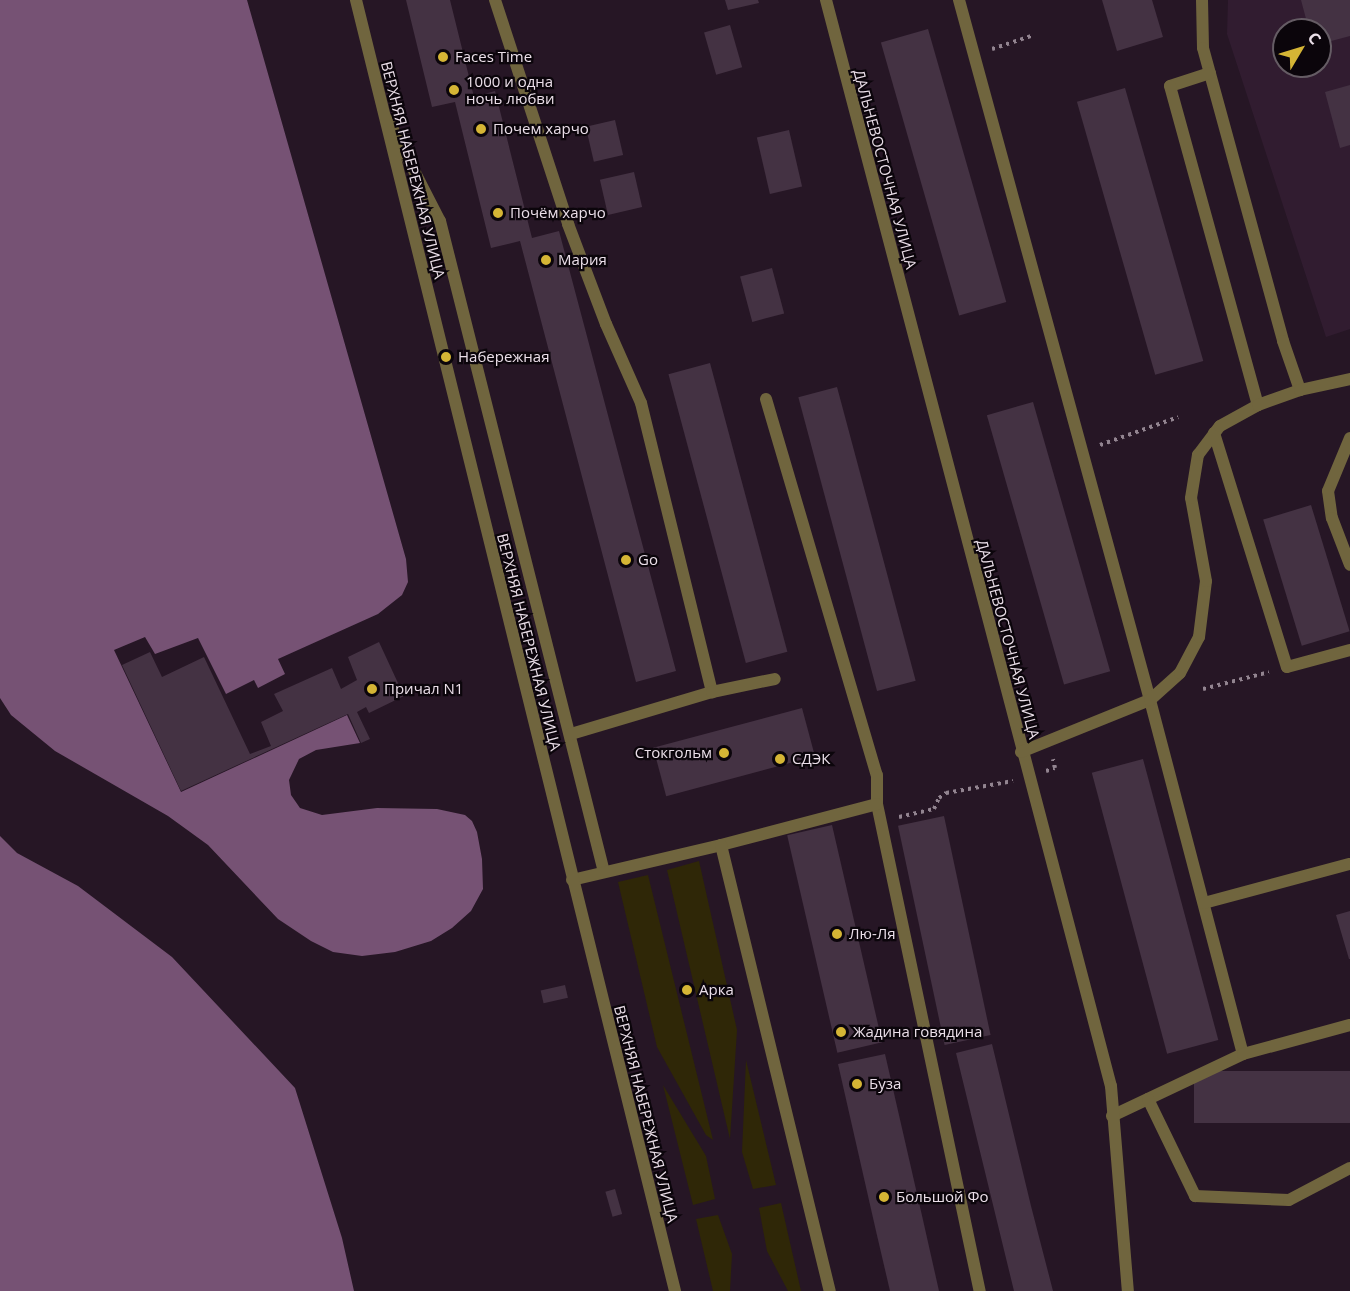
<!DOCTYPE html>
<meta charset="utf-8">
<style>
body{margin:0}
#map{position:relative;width:1350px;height:1291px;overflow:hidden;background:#261625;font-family:"Open Sans",sans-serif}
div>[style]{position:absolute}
.built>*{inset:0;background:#311c30}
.green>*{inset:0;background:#2f2707}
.water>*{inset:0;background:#765274}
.building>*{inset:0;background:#443243;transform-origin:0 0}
.path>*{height:4px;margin-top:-2px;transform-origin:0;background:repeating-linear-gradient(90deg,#928490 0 3px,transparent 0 7.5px)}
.service>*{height:12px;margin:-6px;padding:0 6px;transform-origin:6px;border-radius:6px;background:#70653e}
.minor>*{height:12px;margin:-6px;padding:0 6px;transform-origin:6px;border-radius:6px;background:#70653e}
.dots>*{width:16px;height:16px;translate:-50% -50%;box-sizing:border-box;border:3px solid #0b050b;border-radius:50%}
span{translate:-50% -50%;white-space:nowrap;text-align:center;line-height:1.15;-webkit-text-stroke:4.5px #0b050b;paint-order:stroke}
.poi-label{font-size:15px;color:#ebdfe9}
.left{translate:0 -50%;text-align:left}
.right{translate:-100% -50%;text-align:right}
.street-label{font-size:15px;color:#ebdfe9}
.north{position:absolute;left:1272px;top:18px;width:60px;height:60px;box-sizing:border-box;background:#0b050b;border:2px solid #655c64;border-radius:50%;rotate:52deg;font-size:16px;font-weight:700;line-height:24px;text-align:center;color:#ebdfe9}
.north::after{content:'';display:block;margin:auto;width:21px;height:27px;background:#d5b535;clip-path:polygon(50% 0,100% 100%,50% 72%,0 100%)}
</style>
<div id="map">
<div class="built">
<i style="clip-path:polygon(evenodd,1228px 0,1350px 0,1350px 329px,1326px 337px,1227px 34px,1228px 0,1284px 30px,1320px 30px,1320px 66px,1284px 66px,1284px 30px)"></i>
</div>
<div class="green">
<i style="clip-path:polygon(699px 861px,737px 1030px,730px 1139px,667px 870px)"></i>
<i style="clip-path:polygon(648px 875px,713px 1140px,706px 1135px,657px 1047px,618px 882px)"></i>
<i style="clip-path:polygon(746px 1060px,776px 1185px,753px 1189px,742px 1152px)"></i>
<i style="clip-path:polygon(663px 1085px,706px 1156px,715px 1199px,693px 1205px)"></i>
<i style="clip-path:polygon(781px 1203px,801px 1291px,788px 1291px,767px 1251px,759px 1208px)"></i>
<i style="clip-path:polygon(718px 1215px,732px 1254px,730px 1291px,713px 1291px,696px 1219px)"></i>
</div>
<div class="water">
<i style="clip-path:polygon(0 0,247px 0,406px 559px,408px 582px,402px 595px,378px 614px,278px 659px,285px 674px,258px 688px,254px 680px,226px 694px,198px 638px,155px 654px,145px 637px,114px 650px,181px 792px,347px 715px,360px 743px,316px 750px,299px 759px,289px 780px,291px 795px,300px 808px,322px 815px,377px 808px,437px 809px,465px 815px,472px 821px,477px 832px,482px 859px,483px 889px,471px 911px,452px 928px,431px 941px,395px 952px,362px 956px,333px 952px,311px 941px,278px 919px,208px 845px,168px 816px,55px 751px,11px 715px,0 698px)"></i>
<i style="clip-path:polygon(0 836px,17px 853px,78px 886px,172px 957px,295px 1088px,342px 1238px,354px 1291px,0 1291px)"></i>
</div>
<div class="building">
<i style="clip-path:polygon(406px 0,450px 0,474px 97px,495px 91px,532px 238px,559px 231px,676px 671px,636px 682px,520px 241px,491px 248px,455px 102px,432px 107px)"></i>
<i style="clip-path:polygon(725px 0,758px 0,759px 3px,728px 10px)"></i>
<i style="clip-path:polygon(1102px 0,1152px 0,1163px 37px,1117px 51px)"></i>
<i style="clip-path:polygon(1301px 0,1350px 0,1350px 36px,1320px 44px,1320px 30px,1309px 30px)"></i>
<i style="left:730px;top:25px;width:44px;height:27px;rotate:74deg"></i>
<i style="left:928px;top:29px;width:284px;height:49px;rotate:74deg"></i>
<i style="clip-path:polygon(1350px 85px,1350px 145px,1340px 148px,1325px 92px)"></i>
<i style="left:1125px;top:88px;width:284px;height:50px;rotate:74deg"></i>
<i style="left:615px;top:120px;width:36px;height:30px;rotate:77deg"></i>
<i style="left:789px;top:130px;width:58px;height:33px;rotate:77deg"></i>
<i style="left:634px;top:172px;width:36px;height:35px;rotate:77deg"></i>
<i style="left:772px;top:268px;width:47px;height:33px;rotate:75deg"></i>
<i style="left:710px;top:363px;width:299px;height:43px;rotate:75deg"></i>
<i style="left:837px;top:387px;width:304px;height:40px;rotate:75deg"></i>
<i style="left:1033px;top:402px;width:280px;height:48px;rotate:74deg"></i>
<i style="left:1311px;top:505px;width:132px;height:50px;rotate:73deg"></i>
<i style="clip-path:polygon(379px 642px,404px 696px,369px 713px,366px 707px,357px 712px,370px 739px,361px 743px,348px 714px,181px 791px,122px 665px,150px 652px,162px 677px,204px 657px,250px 754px,271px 746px,261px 722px,283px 711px,274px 694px,332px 668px,341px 689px,357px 680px,348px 657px)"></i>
<i style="left:802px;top:708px;width:50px;height:154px;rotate:75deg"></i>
<i style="left:1143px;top:759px;width:291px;height:53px;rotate:75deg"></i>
<i style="left:944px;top:816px;width:224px;height:47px;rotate:78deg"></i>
<i style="left:832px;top:825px;width:223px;height:46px;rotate:77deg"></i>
<i style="clip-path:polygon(1350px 911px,1350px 959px,1349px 959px,1336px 915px)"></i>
<i style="left:565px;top:985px;width:13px;height:25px;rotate:77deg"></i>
<i style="clip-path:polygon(992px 1044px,1031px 1206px,1053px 1291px,1014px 1291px,956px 1053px)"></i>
<i style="clip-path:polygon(885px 1054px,923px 1220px,939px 1291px,890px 1291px,876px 1231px,838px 1064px)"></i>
<i style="left:1350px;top:1071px;width:52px;height:156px;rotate:90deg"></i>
<i style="left:615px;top:1189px;width:26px;height:10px;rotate:74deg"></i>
</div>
<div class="path">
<i style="left:992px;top:49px;width:44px;rotate:-18.4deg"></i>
<i style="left:1100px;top:445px;width:83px;rotate:-19.7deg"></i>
<i style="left:1203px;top:689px;width:68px;rotate:-14.4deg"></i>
<i style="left:1046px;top:771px;width:9px;rotate:-18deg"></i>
<i style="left:1055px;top:768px;width:9px;rotate:-103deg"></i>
<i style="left:899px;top:817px;width:36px;rotate:-13deg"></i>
<i style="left:934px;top:809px;width:12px;rotate:-66deg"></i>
<i style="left:939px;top:798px;width:9px;rotate:-36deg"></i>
<i style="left:946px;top:793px;width:68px;rotate:-10.2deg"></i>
</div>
<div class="service">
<i style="left:495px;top:0;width:236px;rotate:71.9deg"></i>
<i style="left:568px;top:224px;width:107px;rotate:69.2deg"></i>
<i style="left:606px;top:324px;width:86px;rotate:66.1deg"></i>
<i style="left:641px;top:403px;width:298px;rotate:76.2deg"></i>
<i style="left:959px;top:0;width:726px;rotate:74.74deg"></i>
<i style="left:1150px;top:700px;width:366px;rotate:75.3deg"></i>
<i style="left:1243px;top:1054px;width:145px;rotate:154.7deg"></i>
<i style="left:1202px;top:0;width:48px;rotate:88.8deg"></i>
<i style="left:1203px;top:48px;width:304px;rotate:74.7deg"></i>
<i style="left:1283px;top:341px;width:52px;rotate:70.9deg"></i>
<i style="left:1210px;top:73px;width:42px;rotate:162deg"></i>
<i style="left:1170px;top:86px;width:331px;rotate:74.6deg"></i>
<i style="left:388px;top:120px;width:114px;rotate:62.8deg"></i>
<i style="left:440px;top:221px;width:671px;rotate:75.86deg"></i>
<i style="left:766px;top:399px;width:392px;rotate:73.6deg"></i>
<i style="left:877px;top:775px;width:29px;rotate:90deg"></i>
<i style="left:877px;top:804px;width:498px;rotate:78.1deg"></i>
<i style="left:1350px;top:438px;width:57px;rotate:112.5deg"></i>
<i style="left:1328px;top:491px;width:27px;rotate:82deg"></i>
<i style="left:1332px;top:518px;width:50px;rotate:69deg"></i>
<i style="left:571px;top:734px;width:147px;rotate:-16.6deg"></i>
<i style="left:712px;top:692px;width:64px;rotate:-11.7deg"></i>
<i style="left:721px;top:845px;width:161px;rotate:-14.7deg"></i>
<i style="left:572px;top:880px;width:153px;rotate:-13.2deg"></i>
<i style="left:721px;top:845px;width:459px;rotate:76.3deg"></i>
<i style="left:1204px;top:903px;width:151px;rotate:-15deg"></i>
<i style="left:1243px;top:1054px;width:111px;rotate:-15.2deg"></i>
<i style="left:1148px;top:1099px;width:108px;rotate:64.1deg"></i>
<i style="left:1195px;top:1196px;width:94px;rotate:2.4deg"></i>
<i style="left:1289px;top:1200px;width:69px;rotate:-27.7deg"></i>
</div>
<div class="minor">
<i style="left:356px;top:0;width:1330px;rotate:76.12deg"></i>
<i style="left:826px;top:0;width:1123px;rotate:75.3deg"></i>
<i style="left:1111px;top:1086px;width:206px;rotate:85.3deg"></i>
<i style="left:1214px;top:433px;width:245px;rotate:72.7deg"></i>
<i style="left:1287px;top:667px;width:65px;rotate:-15.1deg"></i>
<i style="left:1021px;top:752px;width:139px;rotate:-22deg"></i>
<i style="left:1150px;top:700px;width:40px;rotate:-42deg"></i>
<i style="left:1180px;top:673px;width:41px;rotate:-62.2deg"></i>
<i style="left:1199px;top:637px;width:56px;rotate:-82.9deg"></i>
<i style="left:1206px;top:581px;width:84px;rotate:-100.2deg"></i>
<i style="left:1191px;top:498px;width:44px;rotate:-80.8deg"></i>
<i style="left:1198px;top:455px;width:36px;rotate:-53deg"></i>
<i style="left:1220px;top:426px;width:43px;rotate:-28.9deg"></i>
<i style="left:1258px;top:405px;width:45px;rotate:-19.7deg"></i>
<i style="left:1300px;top:390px;width:51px;rotate:-12.4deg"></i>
</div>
<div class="dots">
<i style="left:443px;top:57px;background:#d5b535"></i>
<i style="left:454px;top:90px;background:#d5b535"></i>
<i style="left:481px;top:129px;background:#d5b535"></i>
<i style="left:498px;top:213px;background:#d5b535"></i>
<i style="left:546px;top:260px;background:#d5b535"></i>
<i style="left:446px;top:357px;background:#d5b535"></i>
<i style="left:626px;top:560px;background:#d5b535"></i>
<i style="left:372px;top:689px;background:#d5b535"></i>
<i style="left:724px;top:753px;background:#d5b535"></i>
<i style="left:780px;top:759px;background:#d5b535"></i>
<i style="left:837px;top:934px;background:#d5b535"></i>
<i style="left:687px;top:990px;background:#d5b535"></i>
<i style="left:841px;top:1032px;background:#d5b535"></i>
<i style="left:857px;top:1084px;background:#d5b535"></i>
<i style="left:884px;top:1197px;background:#d5b535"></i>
</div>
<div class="poi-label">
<span class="left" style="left:455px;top:57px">Faces Time</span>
<span class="left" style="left:466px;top:90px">1000 и одна<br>ночь любви</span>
<span class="left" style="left:493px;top:129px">Почем харчо</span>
<span class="left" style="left:510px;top:213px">Почём харчо</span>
<span class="left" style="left:558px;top:260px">Мария</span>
<span class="left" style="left:458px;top:357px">Набережная</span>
<span class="left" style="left:638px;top:560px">Go</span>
<span class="left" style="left:384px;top:689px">Причал N1</span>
<span class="right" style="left:712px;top:753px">Стокгольм</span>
<span class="left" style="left:792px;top:759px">СДЭК</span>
<span class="left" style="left:849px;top:934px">Лю-Ля</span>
<span class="left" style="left:699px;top:990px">Арка</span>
<span class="left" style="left:853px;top:1032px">Жадина говядина</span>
<span class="left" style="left:869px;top:1084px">Буза</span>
<span class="left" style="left:896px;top:1197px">Большой Фо</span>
</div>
<div class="street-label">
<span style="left:885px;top:169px;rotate:75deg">ДАЛЬНЕВОСТОЧНАЯ УЛИЦА</span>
<span style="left:413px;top:170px;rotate:76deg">ВЕРХНЯЯ НАБЕРЕЖНАЯ УЛИЦА</span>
<span style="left:1008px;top:639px;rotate:75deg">ДАЛЬНЕВОСТОЧНАЯ УЛИЦА</span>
<span style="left:529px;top:642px;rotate:76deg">ВЕРХНЯЯ НАБЕРЕЖНАЯ УЛИЦА</span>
<span style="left:646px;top:1114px;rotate:76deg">ВЕРХНЯЯ НАБЕРЕЖНАЯ УЛИЦА</span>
</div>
<div class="north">С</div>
</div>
